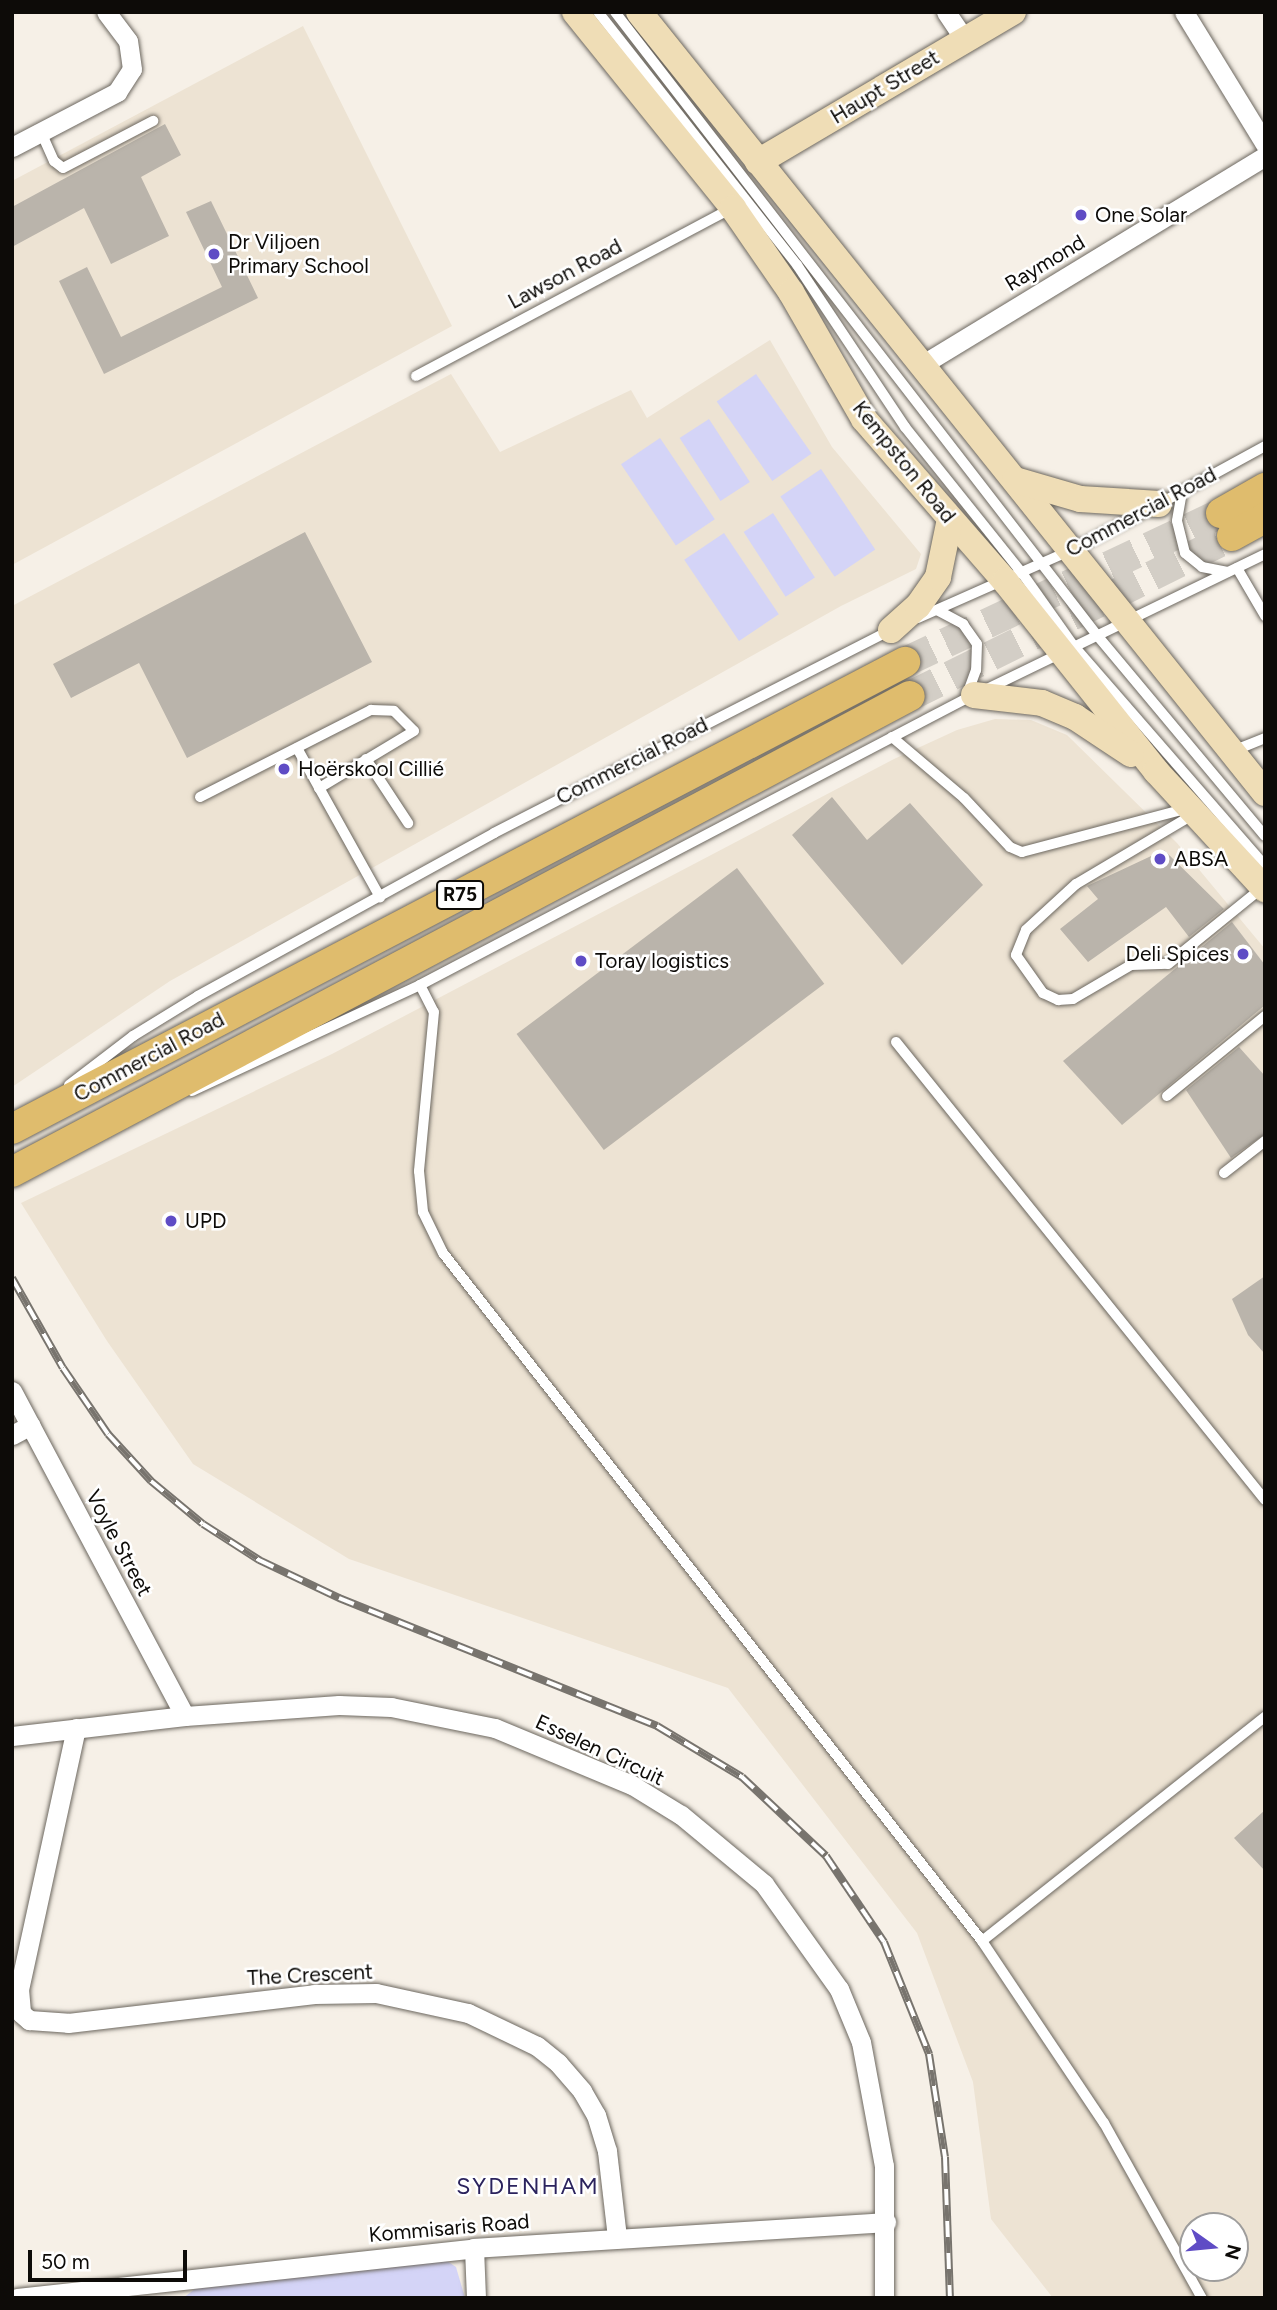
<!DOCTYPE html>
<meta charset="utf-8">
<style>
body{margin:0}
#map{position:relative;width:1277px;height:2310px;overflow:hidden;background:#f6f0e7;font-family:Figtree,sans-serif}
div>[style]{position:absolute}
.built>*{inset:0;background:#ede3d3}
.green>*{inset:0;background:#d4d4f7;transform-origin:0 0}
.building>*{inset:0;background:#bab4ab;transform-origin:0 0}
.primary-tunnel>*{height:30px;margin-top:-15px;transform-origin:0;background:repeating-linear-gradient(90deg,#d3cec6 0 30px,transparent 0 45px)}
.roads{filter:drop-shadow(0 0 2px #6c675f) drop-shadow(0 0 2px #6c675f)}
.lane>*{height:10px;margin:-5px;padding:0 5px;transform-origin:5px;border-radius:5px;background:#fff}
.street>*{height:19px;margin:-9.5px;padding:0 9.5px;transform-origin:9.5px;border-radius:9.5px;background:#fff}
.secondary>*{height:26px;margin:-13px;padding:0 13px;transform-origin:13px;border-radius:13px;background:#efddb6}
.primary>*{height:30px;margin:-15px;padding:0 15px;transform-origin:15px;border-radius:15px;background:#dfbc6d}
.rail>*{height:8px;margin-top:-4px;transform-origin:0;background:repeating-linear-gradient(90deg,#fff 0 16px,#78746e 0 32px);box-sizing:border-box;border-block:2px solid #78746e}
.dots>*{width:19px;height:19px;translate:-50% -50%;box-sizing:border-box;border:4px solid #fff;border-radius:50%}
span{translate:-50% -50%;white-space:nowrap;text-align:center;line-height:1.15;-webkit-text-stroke:5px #fff;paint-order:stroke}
.shield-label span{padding:2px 5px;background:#fff;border:2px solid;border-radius:5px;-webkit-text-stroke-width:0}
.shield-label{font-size:19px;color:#0d0b08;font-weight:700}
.street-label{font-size:21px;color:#0d0b08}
.poi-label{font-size:21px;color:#0d0b08}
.left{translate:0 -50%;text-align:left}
.right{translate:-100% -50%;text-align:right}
.neighbourhood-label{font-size:23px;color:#2b235d;letter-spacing:2px}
.frame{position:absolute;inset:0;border:14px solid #0d0b08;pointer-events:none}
.north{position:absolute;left:1179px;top:2212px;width:70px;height:70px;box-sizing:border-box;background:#fff;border:2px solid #9e9d9c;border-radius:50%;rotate:105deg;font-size:19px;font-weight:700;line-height:28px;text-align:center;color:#0d0b08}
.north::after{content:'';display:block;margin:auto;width:24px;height:32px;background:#5f4cc5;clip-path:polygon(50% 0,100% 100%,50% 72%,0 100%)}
.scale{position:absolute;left:28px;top:2250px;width:159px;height:32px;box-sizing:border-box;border:4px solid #0d0b08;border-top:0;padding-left:9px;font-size:21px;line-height:24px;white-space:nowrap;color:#0d0b08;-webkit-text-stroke:5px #fff;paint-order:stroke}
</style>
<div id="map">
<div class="built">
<i style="clip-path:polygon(303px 26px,452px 326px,12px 565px,12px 181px)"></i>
<i style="clip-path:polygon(770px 340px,832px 447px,921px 554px,916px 569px,841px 606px,170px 981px,12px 1087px,12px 606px,451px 374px,500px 452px,631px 390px,647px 418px)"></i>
<i style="clip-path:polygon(evenodd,995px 719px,1031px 720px,1067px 735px,1177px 843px,1265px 949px,1265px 2298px,1053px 2298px,991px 2219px,973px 2082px,917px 1933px,728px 1688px,349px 1559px,193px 1464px,107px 1341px,21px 1203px,332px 1054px,894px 759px,957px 730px,995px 719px,1193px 2226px,1235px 2226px,1235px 2268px,1193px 2268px,1193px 2226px)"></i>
</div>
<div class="green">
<i style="left:756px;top:374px;width:97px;height:48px;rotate:55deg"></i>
<i style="left:709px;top:419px;width:75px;height:35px;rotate:57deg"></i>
<i style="left:660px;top:438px;width:98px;height:47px;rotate:56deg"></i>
<i style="left:821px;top:469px;width:97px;height:49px;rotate:56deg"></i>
<i style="left:773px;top:513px;width:77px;height:35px;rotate:57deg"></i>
<i style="left:724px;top:533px;width:98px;height:48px;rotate:56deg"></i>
<i style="clip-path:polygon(444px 2259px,456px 2267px,465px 2298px,183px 2298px,199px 2286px)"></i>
</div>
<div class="building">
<i style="clip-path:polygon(165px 124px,181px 155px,141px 177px,169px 236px,111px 264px,84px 208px,12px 247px,12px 207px)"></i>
<i style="clip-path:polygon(211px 201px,258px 298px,104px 374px,59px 281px,87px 267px,121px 337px,222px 287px,186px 212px)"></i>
<i style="clip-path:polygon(305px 532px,372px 662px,187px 758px,139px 663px,71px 698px,53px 664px)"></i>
<i style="clip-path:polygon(832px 797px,867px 840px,910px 803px,983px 885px,902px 965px,792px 835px)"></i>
<i style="clip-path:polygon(1164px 850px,1224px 909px,1189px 937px,1166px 907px,1088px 962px,1060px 929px,1098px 899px,1087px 886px)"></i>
<i style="left:737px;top:868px;width:145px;height:276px;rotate:53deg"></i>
<i style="clip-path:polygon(1232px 922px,1265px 965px,1265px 1005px,1122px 1125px,1063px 1061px)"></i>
<i style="clip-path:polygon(1239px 1047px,1265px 1076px,1265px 1134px,1231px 1158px,1186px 1090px)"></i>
<i style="clip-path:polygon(1265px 1276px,1265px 1354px,1248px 1335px,1232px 1299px)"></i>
<i style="clip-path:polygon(1265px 1810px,1265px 1871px,1234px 1838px)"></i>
</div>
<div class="primary-tunnel">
<i style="left:905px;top:662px;width:349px;rotate:-25.2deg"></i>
<i style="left:910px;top:696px;width:360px;rotate:-26.4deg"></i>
</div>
<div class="roads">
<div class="lane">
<i style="left:598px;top:12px;width:322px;rotate:51.8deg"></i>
<i style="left:797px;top:265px;width:195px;rotate:56.3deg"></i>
<i style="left:905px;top:427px;width:187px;rotate:51.3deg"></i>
<i style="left:1022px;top:573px;width:88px;rotate:54.7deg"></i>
<i style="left:1073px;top:645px;width:293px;rotate:49deg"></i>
<i style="left:615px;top:12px;width:786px;rotate:52.28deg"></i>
<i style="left:1096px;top:634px;width:263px;rotate:50.1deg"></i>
<i style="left:41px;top:132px;width:32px;rotate:66deg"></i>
<i style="left:54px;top:161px;width:11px;rotate:38deg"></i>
<i style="left:63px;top:168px;width:102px;rotate:-27.6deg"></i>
<i style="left:416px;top:376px;width:358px;rotate:-28deg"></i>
<i style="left:1182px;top:492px;width:29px;rotate:100deg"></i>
<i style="left:1177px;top:521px;width:33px;rotate:76deg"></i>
<i style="left:1185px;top:553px;width:22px;rotate:39deg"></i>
<i style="left:1202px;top:567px;width:26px;rotate:11deg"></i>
<i style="left:1161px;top:503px;width:119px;rotate:-28.7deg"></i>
<i style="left:1237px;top:568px;width:56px;rotate:59.7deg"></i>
<i style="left:937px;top:610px;width:30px;rotate:28deg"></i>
<i style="left:963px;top:624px;width:24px;rotate:55deg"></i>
<i style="left:977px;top:644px;width:26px;rotate:92deg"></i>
<i style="left:976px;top:670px;width:23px;rotate:110deg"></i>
<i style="left:918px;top:618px;width:171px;rotate:-23.9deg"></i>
<i style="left:1074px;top:549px;width:84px;rotate:-27.8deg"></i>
<i style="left:985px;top:690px;width:311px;rotate:-25.9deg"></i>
<i style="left:892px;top:737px;width:94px;rotate:40.3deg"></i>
<i style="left:964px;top:798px;width:67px;rotate:46.8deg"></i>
<i style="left:1010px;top:847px;width:13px;rotate:23deg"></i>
<i style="left:1022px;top:852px;width:169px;rotate:-14.8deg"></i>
<i style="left:297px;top:748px;width:171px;rotate:60.9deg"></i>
<i style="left:1233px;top:751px;width:35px;rotate:-22deg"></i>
<i style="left:366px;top:759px;width:77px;rotate:56.7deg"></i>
<i style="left:200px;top:797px;width:192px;rotate:-27deg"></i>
<i style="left:371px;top:710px;width:23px;rotate:2deg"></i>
<i style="left:394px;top:711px;width:28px;rotate:45deg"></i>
<i style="left:414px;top:731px;width:111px;rotate:149deg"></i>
<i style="left:1194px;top:814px;width:137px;rotate:149.3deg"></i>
<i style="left:1076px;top:884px;width:68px;rotate:137.4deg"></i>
<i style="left:1026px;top:930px;width:27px;rotate:112deg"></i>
<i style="left:1016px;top:955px;width:47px;rotate:54.6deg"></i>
<i style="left:1043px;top:993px;width:17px;rotate:25deg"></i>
<i style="left:1058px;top:1000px;width:15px;rotate:-4deg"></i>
<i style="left:1073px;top:999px;width:67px;rotate:-30.4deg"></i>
<i style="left:1131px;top:965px;width:37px;rotate:-2deg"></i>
<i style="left:1168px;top:964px;width:122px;rotate:-39deg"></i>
<i style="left:420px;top:985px;width:30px;rotate:63deg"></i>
<i style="left:434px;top:1012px;width:160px;rotate:95.4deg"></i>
<i style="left:419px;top:1171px;width:41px;rotate:84.4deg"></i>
<i style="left:423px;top:1212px;width:46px;rotate:64deg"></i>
<i style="left:443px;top:1253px;width:874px;rotate:51.92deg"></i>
<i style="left:982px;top:1941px;width:219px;rotate:56.2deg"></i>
<i style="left:1104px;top:2123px;width:201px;rotate:60.8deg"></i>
<i style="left:896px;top:1042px;width:588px;rotate:51.14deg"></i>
<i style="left:69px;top:1085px;width:81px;rotate:-37.4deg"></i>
<i style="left:133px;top:1036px;width:76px;rotate:-31.6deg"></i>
<i style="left:198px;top:996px;width:338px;rotate:-28.8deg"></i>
<i style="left:494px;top:833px;width:446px;rotate:-27.1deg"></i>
<i style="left:192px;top:1091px;width:251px;rotate:-24.9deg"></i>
<i style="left:420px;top:985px;width:622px;rotate:-27.68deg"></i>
<i style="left:1167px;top:1096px;width:127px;rotate:-39.2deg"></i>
<i style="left:1224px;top:1173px;width:52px;rotate:-38deg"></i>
<i style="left:982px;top:1941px;width:361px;rotate:-38.4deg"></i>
</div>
<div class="street">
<i style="left:946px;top:12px;width:34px;rotate:56deg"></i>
<i style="left:1184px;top:12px;width:155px;rotate:58.5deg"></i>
<i style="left:12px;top:147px;width:119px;rotate:-27.6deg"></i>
<i style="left:117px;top:92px;width:27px;rotate:-57deg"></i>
<i style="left:132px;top:69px;width:28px;rotate:-98deg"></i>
<i style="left:128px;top:41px;width:36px;rotate:-127deg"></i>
<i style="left:920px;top:366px;width:404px;rotate:-31.3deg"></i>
<i style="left:12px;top:1391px;width:368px;rotate:62deg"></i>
<i style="left:12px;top:1435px;width:21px;rotate:-28deg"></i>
<i style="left:76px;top:1728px;width:267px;rotate:102.3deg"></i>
<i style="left:19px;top:1989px;width:24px;rotate:85deg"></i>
<i style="left:21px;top:2013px;width:11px;rotate:41deg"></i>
<i style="left:29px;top:2020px;width:39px;rotate:4deg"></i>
<i style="left:68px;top:2023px;width:248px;rotate:-6.7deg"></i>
<i style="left:314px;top:1994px;width:62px;rotate:-0.9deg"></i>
<i style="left:376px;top:1993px;width:94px;rotate:12.3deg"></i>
<i style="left:468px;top:2013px;width:76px;rotate:25.6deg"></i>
<i style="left:537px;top:2046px;width:27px;rotate:39deg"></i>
<i style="left:558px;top:2063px;width:37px;rotate:49deg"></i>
<i style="left:582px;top:2091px;width:28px;rotate:60deg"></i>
<i style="left:596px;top:2115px;width:38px;rotate:73deg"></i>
<i style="left:607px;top:2151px;width:88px;rotate:83.4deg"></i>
<i style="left:12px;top:1736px;width:174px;rotate:-6.6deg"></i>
<i style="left:185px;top:1716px;width:154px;rotate:-4.1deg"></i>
<i style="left:339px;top:1705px;width:52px;rotate:2.2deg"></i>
<i style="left:391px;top:1707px;width:106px;rotate:11.4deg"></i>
<i style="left:495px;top:1728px;width:148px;rotate:22.6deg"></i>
<i style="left:632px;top:1785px;width:57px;rotate:31.5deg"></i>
<i style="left:681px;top:1815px;width:108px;rotate:39.7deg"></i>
<i style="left:764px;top:1884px;width:129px;rotate:54.5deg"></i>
<i style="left:839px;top:1989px;width:57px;rotate:67.5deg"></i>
<i style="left:861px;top:2042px;width:126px;rotate:79.5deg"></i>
<i style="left:884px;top:2166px;width:132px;rotate:90deg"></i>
<i style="left:474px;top:2248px;width:50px;rotate:87.7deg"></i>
<i style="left:17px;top:2298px;width:460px;rotate:-6.2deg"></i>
<i style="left:474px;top:2248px;width:413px;rotate:-3.6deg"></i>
</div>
<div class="secondary">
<i style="left:575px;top:12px;width:252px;rotate:51.1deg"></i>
<i style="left:733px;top:208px;width:102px;rotate:55.4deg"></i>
<i style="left:791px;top:292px;width:146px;rotate:60.1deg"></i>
<i style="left:864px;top:419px;width:215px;rotate:49deg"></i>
<i style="left:1005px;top:581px;width:243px;rotate:51.5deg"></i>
<i style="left:1156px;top:771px;width:161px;rotate:47.3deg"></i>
<i style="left:639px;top:12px;width:1001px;rotate:51.29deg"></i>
<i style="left:758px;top:162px;width:296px;rotate:-30.5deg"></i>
<i style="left:1015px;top:480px;width:68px;rotate:16.3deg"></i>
<i style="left:1080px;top:499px;width:79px;rotate:3.6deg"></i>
<i style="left:891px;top:630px;width:36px;rotate:-42deg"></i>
<i style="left:918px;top:606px;width:35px;rotate:-55deg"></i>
<i style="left:938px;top:577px;width:59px;rotate:-78.3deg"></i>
<i style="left:974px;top:695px;width:68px;rotate:6.7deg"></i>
<i style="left:1042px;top:703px;width:36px;rotate:23deg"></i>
<i style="left:1075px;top:717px;width:67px;rotate:33.5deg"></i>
</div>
<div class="primary">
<i style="left:1221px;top:513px;width:51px;rotate:-29.6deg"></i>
<i style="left:1232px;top:536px;width:38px;rotate:-29deg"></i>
<i style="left:12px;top:1129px;width:1008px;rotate:-27.61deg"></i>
<i style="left:12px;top:1172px;width:1016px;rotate:-27.93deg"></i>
</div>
</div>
<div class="rail">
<i style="left:12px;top:1278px;width:103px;rotate:60.5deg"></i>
<i style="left:63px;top:1368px;width:80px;rotate:55.7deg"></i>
<i style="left:108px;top:1434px;width:64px;rotate:47.5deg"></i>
<i style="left:151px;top:1481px;width:67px;rotate:39.6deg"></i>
<i style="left:203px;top:1524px;width:67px;rotate:32.7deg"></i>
<i style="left:259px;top:1560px;width:89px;rotate:25.4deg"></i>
<i style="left:339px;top:1598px;width:343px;rotate:21.9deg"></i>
<i style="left:657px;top:1726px;width:99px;rotate:31deg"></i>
<i style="left:742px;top:1777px;width:115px;rotate:43.2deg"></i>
<i style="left:826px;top:1856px;width:104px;rotate:56deg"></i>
<i style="left:884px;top:1942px;width:121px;rotate:68.1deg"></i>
<i style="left:929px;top:2054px;width:104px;rotate:81.2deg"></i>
<i style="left:945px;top:2157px;width:141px;rotate:88deg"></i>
</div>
<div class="dots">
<i style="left:1081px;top:215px;background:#5f4cc5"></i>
<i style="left:214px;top:254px;background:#5f4cc5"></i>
<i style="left:284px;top:769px;background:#5f4cc5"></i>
<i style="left:1160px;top:859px;background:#5f4cc5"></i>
<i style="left:1243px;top:954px;background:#5f4cc5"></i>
<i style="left:581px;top:961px;background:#5f4cc5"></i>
<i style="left:171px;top:1221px;background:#5f4cc5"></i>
</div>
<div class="shield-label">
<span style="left:460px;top:895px">R75</span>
</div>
<div class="street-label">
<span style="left:885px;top:87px;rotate:-31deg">Haupt Street</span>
<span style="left:1045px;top:263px;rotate:-31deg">Raymond</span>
<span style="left:565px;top:274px;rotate:-28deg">Lawson Road</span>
<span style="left:904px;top:462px;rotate:51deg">Kempston Road</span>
<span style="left:1141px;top:512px;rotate:-28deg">Commercial Road</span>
<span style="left:632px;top:761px;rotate:-27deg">Commercial Road</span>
<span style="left:149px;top:1057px;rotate:-28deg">Commercial Road</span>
<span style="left:119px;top:1543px;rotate:62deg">Voyle Street</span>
<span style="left:600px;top:1750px;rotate:25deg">Esselen Circuit</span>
<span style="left:310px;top:1975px;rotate:-3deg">The Crescent</span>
<span style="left:449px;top:2228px;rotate:-5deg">Kommisaris Road</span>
</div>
<div class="poi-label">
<span class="left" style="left:1095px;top:215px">One Solar</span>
<span class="left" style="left:228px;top:254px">Dr Viljoen<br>Primary School</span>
<span class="left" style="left:298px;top:769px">Hoërskool Cillié</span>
<span class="left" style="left:1174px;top:859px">ABSA</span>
<span class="right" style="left:1229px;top:954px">Deli Spices</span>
<span class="left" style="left:595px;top:961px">Toray logistics</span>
<span class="left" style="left:185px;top:1221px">UPD</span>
</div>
<div class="neighbourhood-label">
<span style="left:528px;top:2186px">SYDENHAM</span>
</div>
<div class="frame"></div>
<div class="north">N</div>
<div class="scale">50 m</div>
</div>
